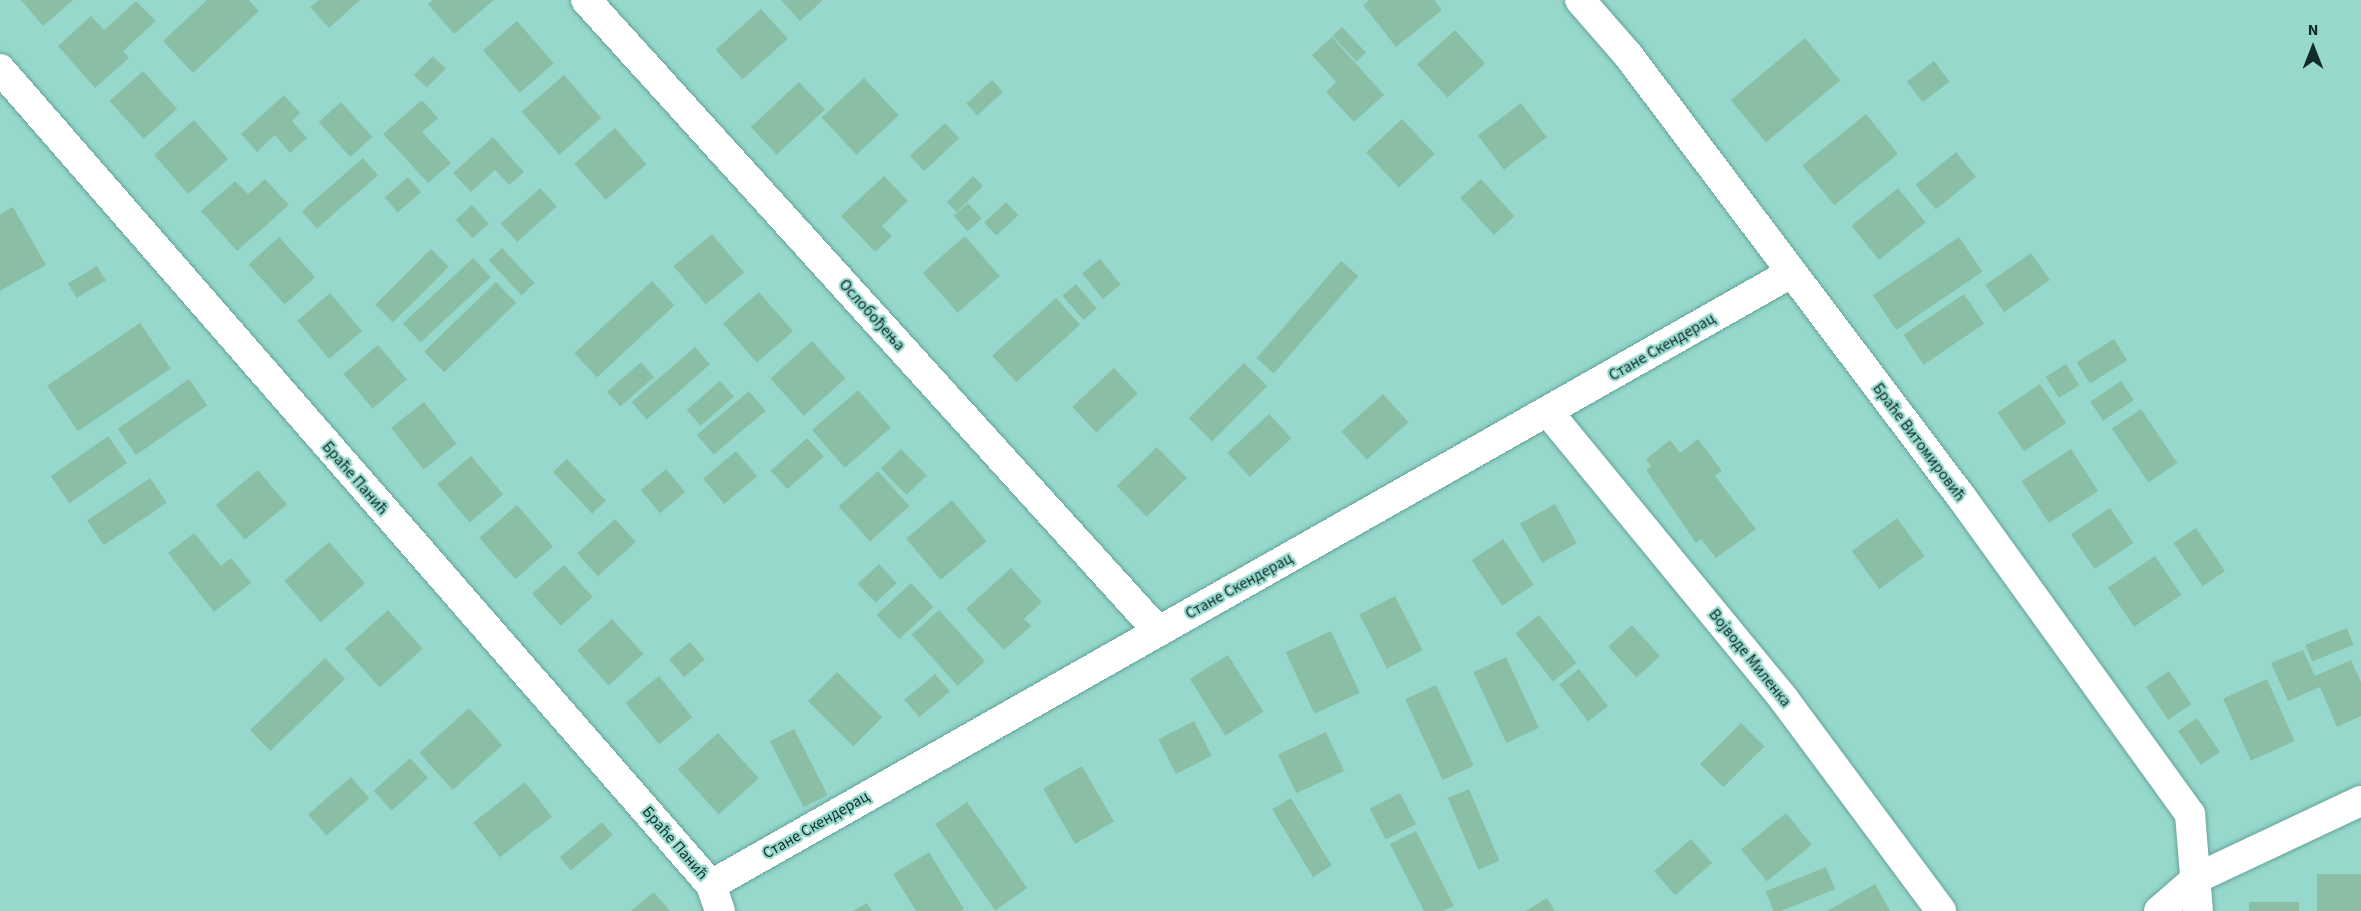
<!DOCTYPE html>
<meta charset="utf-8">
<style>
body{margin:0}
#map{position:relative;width:2361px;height:911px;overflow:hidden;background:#97d8cd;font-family:"Source Sans 3",sans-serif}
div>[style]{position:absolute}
.building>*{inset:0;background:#8abfa6;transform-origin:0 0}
.roads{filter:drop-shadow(0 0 2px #64a39a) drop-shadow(0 0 2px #64a39a)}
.minor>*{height:30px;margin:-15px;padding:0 15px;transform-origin:15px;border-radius:15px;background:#fff}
span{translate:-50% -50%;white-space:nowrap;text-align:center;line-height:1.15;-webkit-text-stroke:4.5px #97d8cd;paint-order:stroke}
.street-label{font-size:16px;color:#112b28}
.north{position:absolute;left:2283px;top:18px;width:60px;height:60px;-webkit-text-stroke:4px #97d8cd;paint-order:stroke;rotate:0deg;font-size:16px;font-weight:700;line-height:24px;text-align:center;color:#112b28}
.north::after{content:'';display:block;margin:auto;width:21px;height:27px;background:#112b28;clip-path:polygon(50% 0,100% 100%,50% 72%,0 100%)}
</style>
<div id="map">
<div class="building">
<i style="clip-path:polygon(21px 0,73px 0,43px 26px)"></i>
<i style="clip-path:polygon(207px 0,249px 0,259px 11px,193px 73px,163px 41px)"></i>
<i style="clip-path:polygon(319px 0,360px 0,329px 28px,310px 7px)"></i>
<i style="clip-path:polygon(433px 0,494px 0,454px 34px,428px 4px)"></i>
<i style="clip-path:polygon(781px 0,823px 0,800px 21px)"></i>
<i style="clip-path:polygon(1369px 0,1434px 0,1442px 10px,1396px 47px,1363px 5px)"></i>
<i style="clip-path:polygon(136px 1px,156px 21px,123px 51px,129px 58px,95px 88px,58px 46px,91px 16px,104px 30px)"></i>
<i style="left:761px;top:9px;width:40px;height:61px;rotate:48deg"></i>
<i style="left:517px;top:21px;width:56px;height:45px;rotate:49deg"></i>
<i style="left:1342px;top:27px;width:35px;height:13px;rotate:47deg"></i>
<i style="left:1455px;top:30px;width:45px;height:51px;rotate:48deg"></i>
<i style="clip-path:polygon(1332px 37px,1384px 95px,1354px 122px,1326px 92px,1336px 82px,1312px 55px)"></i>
<i style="left:1805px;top:38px;width:55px;height:97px;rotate:50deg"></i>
<i style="left:433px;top:56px;width:18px;height:27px;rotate:45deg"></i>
<i style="left:1934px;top:61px;width:26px;height:34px;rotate:53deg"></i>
<i style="left:143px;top:71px;width:51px;height:45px;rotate:48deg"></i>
<i style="left:564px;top:75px;width:57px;height:56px;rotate:49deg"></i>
<i style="left:864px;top:78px;width:51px;height:58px;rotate:47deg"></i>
<i style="left:992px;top:80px;width:16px;height:35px;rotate:47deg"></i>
<i style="left:799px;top:82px;width:38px;height:66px;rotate:47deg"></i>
<i style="clip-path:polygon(284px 95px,300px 113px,292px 121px,307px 138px,290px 153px,275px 135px,257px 152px,241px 134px)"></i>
<i style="clip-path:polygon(422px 100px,438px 118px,422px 132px,451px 163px,428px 183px,383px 134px)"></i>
<i style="left:341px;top:102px;width:47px;height:30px;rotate:48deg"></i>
<i style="left:1521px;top:103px;width:43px;height:54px;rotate:53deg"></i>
<i style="left:1866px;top:114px;width:51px;height:82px;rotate:51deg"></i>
<i style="left:1402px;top:119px;width:48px;height:49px;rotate:47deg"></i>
<i style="left:194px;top:120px;width:52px;height:53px;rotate:49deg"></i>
<i style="left:945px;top:123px;width:21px;height:48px;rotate:47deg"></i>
<i style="left:615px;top:128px;width:48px;height:54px;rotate:49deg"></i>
<i style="clip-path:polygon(493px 137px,524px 172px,509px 185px,495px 170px,471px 192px,453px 173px)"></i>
<i style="left:1956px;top:152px;width:32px;height:52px;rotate:51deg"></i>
<i style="left:363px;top:158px;width:23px;height:81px;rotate:49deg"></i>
<i style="clip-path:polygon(884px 176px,908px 201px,882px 226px,892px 236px,875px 252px,841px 216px)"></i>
<i style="left:973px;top:176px;width:14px;height:37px;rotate:45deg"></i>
<i style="left:408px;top:177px;width:20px;height:31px;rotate:49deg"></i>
<i style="clip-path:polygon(265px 179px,289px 205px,237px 251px,201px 211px,235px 181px,248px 194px)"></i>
<i style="left:1481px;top:179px;width:50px;height:28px;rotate:48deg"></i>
<i style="left:540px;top:188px;width:25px;height:53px;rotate:48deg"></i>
<i style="left:1898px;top:188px;width:44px;height:60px;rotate:51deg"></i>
<i style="left:1006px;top:202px;width:18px;height:30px;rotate:47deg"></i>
<i style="left:968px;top:203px;width:21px;height:19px;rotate:49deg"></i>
<i style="left:472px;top:205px;width:25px;height:22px;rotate:48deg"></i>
<i style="clip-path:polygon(13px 207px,46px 265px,0 291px,0 214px)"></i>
<i style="left:712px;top:234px;width:50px;height:50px;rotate:50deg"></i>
<i style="left:965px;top:236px;width:53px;height:56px;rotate:49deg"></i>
<i style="left:279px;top:237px;width:54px;height:41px;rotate:48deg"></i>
<i style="left:1959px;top:237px;width:42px;height:104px;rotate:56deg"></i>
<i style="left:502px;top:248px;width:48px;height:18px;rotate:47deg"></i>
<i style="left:431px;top:249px;width:25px;height:79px;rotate:45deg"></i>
<i style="left:2031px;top:253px;width:33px;height:56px;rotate:55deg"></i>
<i style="left:473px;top:258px;width:26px;height:96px;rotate:47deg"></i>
<i style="left:1100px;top:259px;width:33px;height:23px;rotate:51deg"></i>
<i style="left:1341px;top:261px;width:23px;height:129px;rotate:41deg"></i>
<i style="left:97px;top:266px;width:17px;height:34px;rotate:59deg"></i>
<i style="left:652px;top:281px;width:33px;height:106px;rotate:47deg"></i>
<i style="left:496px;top:282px;width:29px;height:100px;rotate:46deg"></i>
<i style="left:1076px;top:284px;width:32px;height:18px;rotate:49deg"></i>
<i style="left:759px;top:292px;width:52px;height:48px;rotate:49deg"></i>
<i style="left:330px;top:293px;width:50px;height:43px;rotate:50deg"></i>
<i style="left:1964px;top:294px;width:36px;height:73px;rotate:56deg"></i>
<i style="left:1056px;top:298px;width:36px;height:86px;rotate:48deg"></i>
<i style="left:140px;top:323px;width:55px;height:112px;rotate:56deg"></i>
<i style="left:2114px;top:339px;width:25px;height:44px;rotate:58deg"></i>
<i style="left:812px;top:341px;width:50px;height:56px;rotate:48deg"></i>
<i style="left:378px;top:345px;width:45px;height:45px;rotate:50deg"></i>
<i style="left:695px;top:347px;width:23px;height:84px;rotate:49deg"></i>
<i style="left:641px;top:362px;width:20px;height:45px;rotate:49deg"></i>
<i style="left:1244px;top:363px;width:33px;height:78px;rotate:45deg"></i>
<i style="left:2066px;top:364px;width:25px;height:24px;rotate:58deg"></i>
<i style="left:1114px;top:368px;width:35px;height:57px;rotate:47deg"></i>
<i style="left:189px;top:379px;width:32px;height:87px;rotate:55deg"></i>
<i style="left:720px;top:381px;width:21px;height:44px;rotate:49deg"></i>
<i style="left:2121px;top:381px;width:23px;height:37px;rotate:56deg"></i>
<i style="left:2040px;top:384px;width:47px;height:51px;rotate:56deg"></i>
<i style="left:858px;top:390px;width:50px;height:61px;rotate:49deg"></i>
<i style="left:749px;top:391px;width:26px;height:68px;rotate:50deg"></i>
<i style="left:1383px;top:394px;width:38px;height:56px;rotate:48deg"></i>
<i style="left:424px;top:402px;width:53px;height:42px;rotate:52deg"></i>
<i style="left:2141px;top:409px;width:65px;height:35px;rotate:56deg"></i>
<i style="left:1269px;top:414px;width:33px;height:57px;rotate:47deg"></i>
<i style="left:108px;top:436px;width:33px;height:70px;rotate:55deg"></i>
<i style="left:807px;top:438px;width:25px;height:49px;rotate:48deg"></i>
<i style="clip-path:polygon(1698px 439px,1722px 471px,1715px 476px,1756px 529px,1716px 558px,1701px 539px,1696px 543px,1646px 470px,1651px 466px,1646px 459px,1670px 440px,1680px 453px)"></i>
<i style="left:1157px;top:447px;width:43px;height:56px;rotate:46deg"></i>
<i style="left:901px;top:449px;width:37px;height:28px;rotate:46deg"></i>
<i style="left:2071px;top:449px;width:50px;height:59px;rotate:57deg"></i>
<i style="left:736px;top:451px;width:33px;height:43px;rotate:50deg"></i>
<i style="left:471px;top:456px;width:50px;height:44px;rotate:50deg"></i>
<i style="left:567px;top:459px;width:57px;height:19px;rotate:47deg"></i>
<i style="left:666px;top:469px;width:30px;height:33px;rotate:50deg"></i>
<i style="left:258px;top:470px;width:45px;height:55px;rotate:50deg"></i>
<i style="left:878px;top:471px;width:47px;height:53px;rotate:48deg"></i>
<i style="left:150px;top:478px;width:30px;height:76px;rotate:56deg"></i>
<i style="left:952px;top:500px;width:54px;height:60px;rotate:50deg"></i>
<i style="left:1555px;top:504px;width:45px;height:40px;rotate:61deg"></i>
<i style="left:517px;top:505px;width:55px;height:50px;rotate:49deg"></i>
<i style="left:2110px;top:508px;width:42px;height:47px;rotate:56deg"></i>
<i style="left:1897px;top:518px;width:47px;height:56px;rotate:54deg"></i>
<i style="left:615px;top:519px;width:31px;height:51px;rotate:48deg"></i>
<i style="left:2196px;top:528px;width:52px;height:27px;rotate:56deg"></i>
<i style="clip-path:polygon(194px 533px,221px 566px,231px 558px,251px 583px,214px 612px,168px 553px)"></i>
<i style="left:1503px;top:539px;width:55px;height:38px;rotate:56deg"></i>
<i style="left:329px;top:542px;width:55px;height:59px;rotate:49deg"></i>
<i style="left:2155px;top:556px;width:47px;height:57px;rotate:56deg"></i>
<i style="left:879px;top:564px;width:26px;height:29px;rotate:47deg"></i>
<i style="left:564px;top:565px;width:43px;height:43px;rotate:48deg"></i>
<i style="clip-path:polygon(1011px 568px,1042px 602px,1024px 619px,1031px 626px,1004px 650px,966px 609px)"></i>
<i style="left:911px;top:583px;width:33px;height:47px;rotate:47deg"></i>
<i style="left:1395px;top:596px;width:61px;height:40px;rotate:63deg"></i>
<i style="left:388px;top:610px;width:52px;height:58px;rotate:48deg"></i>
<i style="left:939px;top:610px;width:69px;height:37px;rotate:48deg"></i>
<i style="left:1539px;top:615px;width:61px;height:30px;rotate:52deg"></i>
<i style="left:612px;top:619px;width:47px;height:47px;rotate:48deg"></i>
<i style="left:1632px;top:625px;width:42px;height:32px;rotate:48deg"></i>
<i style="left:2347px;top:628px;width:18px;height:45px;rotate:68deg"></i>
<i style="left:1331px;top:631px;width:68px;height:50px;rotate:65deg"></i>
<i style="left:690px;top:642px;width:23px;height:27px;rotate:50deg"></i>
<i style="clip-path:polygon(2303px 650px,2315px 676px,2351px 660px,2361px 682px,2361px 716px,2337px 727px,2320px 687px,2288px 701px,2271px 663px)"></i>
<i style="left:1228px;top:655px;width:67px;height:45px;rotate:58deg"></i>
<i style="left:1506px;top:657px;width:78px;height:36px;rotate:65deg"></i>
<i style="left:325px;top:658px;width:29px;height:104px;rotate:46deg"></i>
<i style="left:1579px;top:669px;width:47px;height:25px;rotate:52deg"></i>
<i style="left:2169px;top:671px;width:40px;height:28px;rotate:56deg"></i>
<i style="left:837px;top:672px;width:64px;height:41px;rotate:45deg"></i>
<i style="left:935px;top:674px;width:23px;height:40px;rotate:50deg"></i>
<i style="left:659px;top:676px;width:53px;height:43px;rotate:51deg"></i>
<i style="left:2267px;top:679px;width:68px;height:48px;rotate:66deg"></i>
<i style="left:1436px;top:685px;width:89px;height:34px;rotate:65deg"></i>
<i style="left:469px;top:708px;width:50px;height:67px;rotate:48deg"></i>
<i style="left:2197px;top:718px;width:41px;height:23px;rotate:56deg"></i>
<i style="left:1194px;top:721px;width:39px;height:40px;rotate:63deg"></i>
<i style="left:1741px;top:723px;width:33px;height:58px;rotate:45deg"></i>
<i style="left:794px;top:729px;width:74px;height:27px;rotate:63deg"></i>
<i style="left:1326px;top:732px;width:43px;height:53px;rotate:65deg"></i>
<i style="left:718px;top:733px;width:61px;height:54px;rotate:48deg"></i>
<i style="left:410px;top:758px;width:27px;height:49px;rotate:48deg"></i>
<i style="left:1082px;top:766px;width:64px;height:45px;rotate:60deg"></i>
<i style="left:351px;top:777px;width:28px;height:57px;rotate:49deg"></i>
<i style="left:525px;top:782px;width:44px;height:66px;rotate:52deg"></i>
<i style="left:1469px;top:789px;width:78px;height:23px;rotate:67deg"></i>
<i style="left:1400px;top:793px;width:35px;height:34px;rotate:63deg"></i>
<i style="left:1291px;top:798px;width:79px;height:22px;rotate:59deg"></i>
<i style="left:967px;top:802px;width:105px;height:39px;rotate:55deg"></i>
<i style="left:1786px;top:813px;width:41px;height:58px;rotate:51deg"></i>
<i style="left:602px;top:822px;width:17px;height:55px;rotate:50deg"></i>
<i style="clip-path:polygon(1416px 831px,1454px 906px,1443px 911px,1424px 911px,1390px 844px)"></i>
<i style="left:1691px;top:839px;width:32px;height:49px;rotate:49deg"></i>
<i style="clip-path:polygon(929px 852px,964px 909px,960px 911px,916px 911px,893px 874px)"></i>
<i style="left:1826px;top:867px;width:24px;height:65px;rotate:68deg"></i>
<i style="left:2317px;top:874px;width:44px;height:37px"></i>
<i style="clip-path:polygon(1875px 884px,1890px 911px,1827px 911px)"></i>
<i style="clip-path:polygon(654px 892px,670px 911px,631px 911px)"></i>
<i style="clip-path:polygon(1547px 898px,1555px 911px,1526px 911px)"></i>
<i style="left:2249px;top:902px;width:50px;height:9px"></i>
<i style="clip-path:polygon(867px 903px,872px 911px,853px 911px)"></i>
</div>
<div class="roads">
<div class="minor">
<i style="left:586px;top:0;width:852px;rotate:47.81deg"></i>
<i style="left:1580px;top:0;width:73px;rotate:48.9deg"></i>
<i style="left:1628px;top:55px;width:555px;rotate:52.99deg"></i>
<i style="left:1962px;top:498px;width:390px;rotate:54.2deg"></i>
<i style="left:2190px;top:814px;width:97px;rotate:85.3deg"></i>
<i style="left:0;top:69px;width:1082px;rotate:48.93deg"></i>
<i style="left:1549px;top:413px;width:369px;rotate:50.6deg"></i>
<i style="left:1783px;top:698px;width:265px;rotate:53.4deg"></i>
<i style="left:720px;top:911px;width:28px;rotate:-109deg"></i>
<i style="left:711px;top:885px;width:1241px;rotate:-29.54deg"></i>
<i style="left:2159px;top:911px;width:50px;rotate:-41deg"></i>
<i style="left:2197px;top:878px;width:181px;rotate:-25.2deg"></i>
</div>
</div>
<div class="street-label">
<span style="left:872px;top:315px;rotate:48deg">Ослобођења</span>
<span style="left:1662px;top:347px;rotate:-30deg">Стане Скендерац</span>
<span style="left:1919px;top:442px;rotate:53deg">Браће Витомировић</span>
<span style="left:355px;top:478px;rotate:49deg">Браће Панић</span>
<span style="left:1239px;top:586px;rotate:-29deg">Стане Скендерац</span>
<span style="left:1750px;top:658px;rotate:51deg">Војводе Миленка</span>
<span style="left:816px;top:825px;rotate:-30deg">Стане Скендерац</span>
<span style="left:675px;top:843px;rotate:49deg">Браће Панић</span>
</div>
<div class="north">N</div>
</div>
